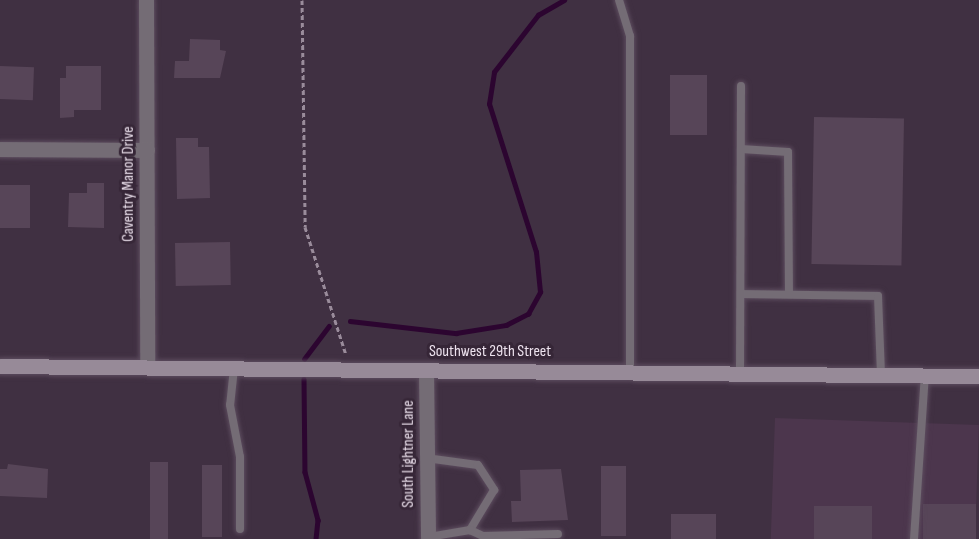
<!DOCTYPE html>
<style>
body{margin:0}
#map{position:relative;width:979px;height:539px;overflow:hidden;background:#403042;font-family:"Sofia Sans Condensed",sans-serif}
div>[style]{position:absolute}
.built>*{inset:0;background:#4c364d;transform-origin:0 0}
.stream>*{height:4.5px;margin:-2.25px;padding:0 2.25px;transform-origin:2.25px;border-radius:2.25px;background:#2c0530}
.building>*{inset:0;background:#574558;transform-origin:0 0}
.path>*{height:3px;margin-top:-1.5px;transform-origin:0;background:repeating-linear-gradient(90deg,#9a8c9b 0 4.5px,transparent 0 7.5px)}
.roads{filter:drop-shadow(0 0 2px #5c4c5e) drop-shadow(0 0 2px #5c4c5e)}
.lane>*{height:8px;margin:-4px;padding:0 4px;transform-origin:4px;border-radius:4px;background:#746c75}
.street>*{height:15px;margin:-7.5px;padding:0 7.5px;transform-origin:7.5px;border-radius:7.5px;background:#746c75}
.secondary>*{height:15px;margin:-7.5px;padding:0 7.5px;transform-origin:7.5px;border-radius:7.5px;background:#978a98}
span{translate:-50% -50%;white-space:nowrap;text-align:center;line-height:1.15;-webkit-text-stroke:6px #362637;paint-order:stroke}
.street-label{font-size:16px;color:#ede2ee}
</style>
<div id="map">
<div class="built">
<i style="left:775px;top:418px;width:204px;height:121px;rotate:2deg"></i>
</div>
<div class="stream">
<i style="left:350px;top:321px;width:107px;rotate:6.5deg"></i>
<i style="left:456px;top:333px;width:51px;rotate:-9.1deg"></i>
<i style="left:506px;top:325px;width:25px;rotate:-27deg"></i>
<i style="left:528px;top:314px;width:25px;rotate:-61deg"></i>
<i style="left:540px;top:292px;width:40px;rotate:-95.7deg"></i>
<i style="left:536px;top:252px;width:155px;rotate:-107.6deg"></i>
<i style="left:489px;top:104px;width:32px;rotate:-81deg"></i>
<i style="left:494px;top:72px;width:72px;rotate:-52.3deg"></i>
<i style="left:538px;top:15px;width:30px;rotate:-30deg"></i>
<i style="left:304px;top:359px;width:41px;rotate:-52.9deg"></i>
<i style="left:304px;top:379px;width:93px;rotate:89.4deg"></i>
<i style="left:305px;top:472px;width:50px;rotate:74.8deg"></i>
<i style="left:318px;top:520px;width:19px;rotate:96deg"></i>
</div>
<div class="building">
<i style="clip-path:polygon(190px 39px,220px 40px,220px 50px,226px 51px,220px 78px,174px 78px,175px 61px,189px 61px)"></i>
<i style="left:0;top:66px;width:34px;height:33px;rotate:2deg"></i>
<i style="clip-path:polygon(66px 66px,101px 66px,101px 110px,74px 110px,74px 117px,60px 118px,60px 78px,66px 78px)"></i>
<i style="left:670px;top:75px;width:37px;height:60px"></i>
<i style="left:814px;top:117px;width:90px;height:147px;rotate:1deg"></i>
<i style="clip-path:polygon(176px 138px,198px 138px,198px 147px,209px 147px,210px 198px,177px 199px)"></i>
<i style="clip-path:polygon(87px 183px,104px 183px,104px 228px,68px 227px,69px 193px,87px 193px)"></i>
<i style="left:0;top:185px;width:30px;height:43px"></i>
<i style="left:230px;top:242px;width:43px;height:55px;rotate:89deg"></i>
<i style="left:150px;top:462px;width:18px;height:77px"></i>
<i style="clip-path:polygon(8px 464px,48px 469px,47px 498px,0 496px,0 469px,7px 469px)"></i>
<i style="left:202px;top:465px;width:20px;height:72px"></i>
<i style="left:601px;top:466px;width:25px;height:70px"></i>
<i style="clip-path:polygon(561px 469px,568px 520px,512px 522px,511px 501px,521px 501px,520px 470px)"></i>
<i style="left:976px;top:504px;width:35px;height:53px;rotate:90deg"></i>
<i style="left:814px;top:506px;width:58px;height:33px"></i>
<i style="left:671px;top:514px;width:45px;height:25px"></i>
</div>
<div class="path">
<i style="left:302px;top:0;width:227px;rotate:89.2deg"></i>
<i style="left:305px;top:227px;width:134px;rotate:72.2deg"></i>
</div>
<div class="roads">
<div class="lane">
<i style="left:619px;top:0;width:38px;rotate:73deg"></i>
<i style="left:630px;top:36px;width:335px;rotate:90deg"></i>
<i style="left:741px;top:149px;width:47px;rotate:3.7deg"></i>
<i style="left:788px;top:152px;width:142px;rotate:89.6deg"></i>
<i style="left:742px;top:294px;width:136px;rotate:0.8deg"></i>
<i style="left:878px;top:296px;width:78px;rotate:87.8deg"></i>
<i style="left:234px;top:368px;width:37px;rotate:96deg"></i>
<i style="left:230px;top:405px;width:53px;rotate:79.1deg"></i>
<i style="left:240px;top:457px;width:72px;rotate:90deg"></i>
<i style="left:740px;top:372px;width:286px;rotate:-89.8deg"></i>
<i style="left:426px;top:458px;width:52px;rotate:7.7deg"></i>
<i style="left:478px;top:465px;width:30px;rotate:57deg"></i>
<i style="left:494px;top:490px;width:47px;rotate:121deg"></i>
<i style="left:470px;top:530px;width:43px;rotate:170.5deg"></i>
<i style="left:470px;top:530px;width:14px;rotate:25deg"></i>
<i style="left:483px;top:536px;width:75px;rotate:-1.5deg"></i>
<i style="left:914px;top:539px;width:164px;rotate:-86.2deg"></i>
</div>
<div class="street">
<i style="left:146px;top:0;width:367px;rotate:89.8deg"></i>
<i style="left:0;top:149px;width:147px;rotate:0.4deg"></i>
<i style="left:426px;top:370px;width:169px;rotate:89.3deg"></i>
</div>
<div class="secondary">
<i style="left:0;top:366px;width:979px;rotate:0.59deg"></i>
</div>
</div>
<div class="street-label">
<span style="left:129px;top:184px;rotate:-90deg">Caventry Manor Drive</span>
<span style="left:490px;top:352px">Southwest 29th Street</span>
<span style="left:409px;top:454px;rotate:-90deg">South Lightner Lane</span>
</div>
</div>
